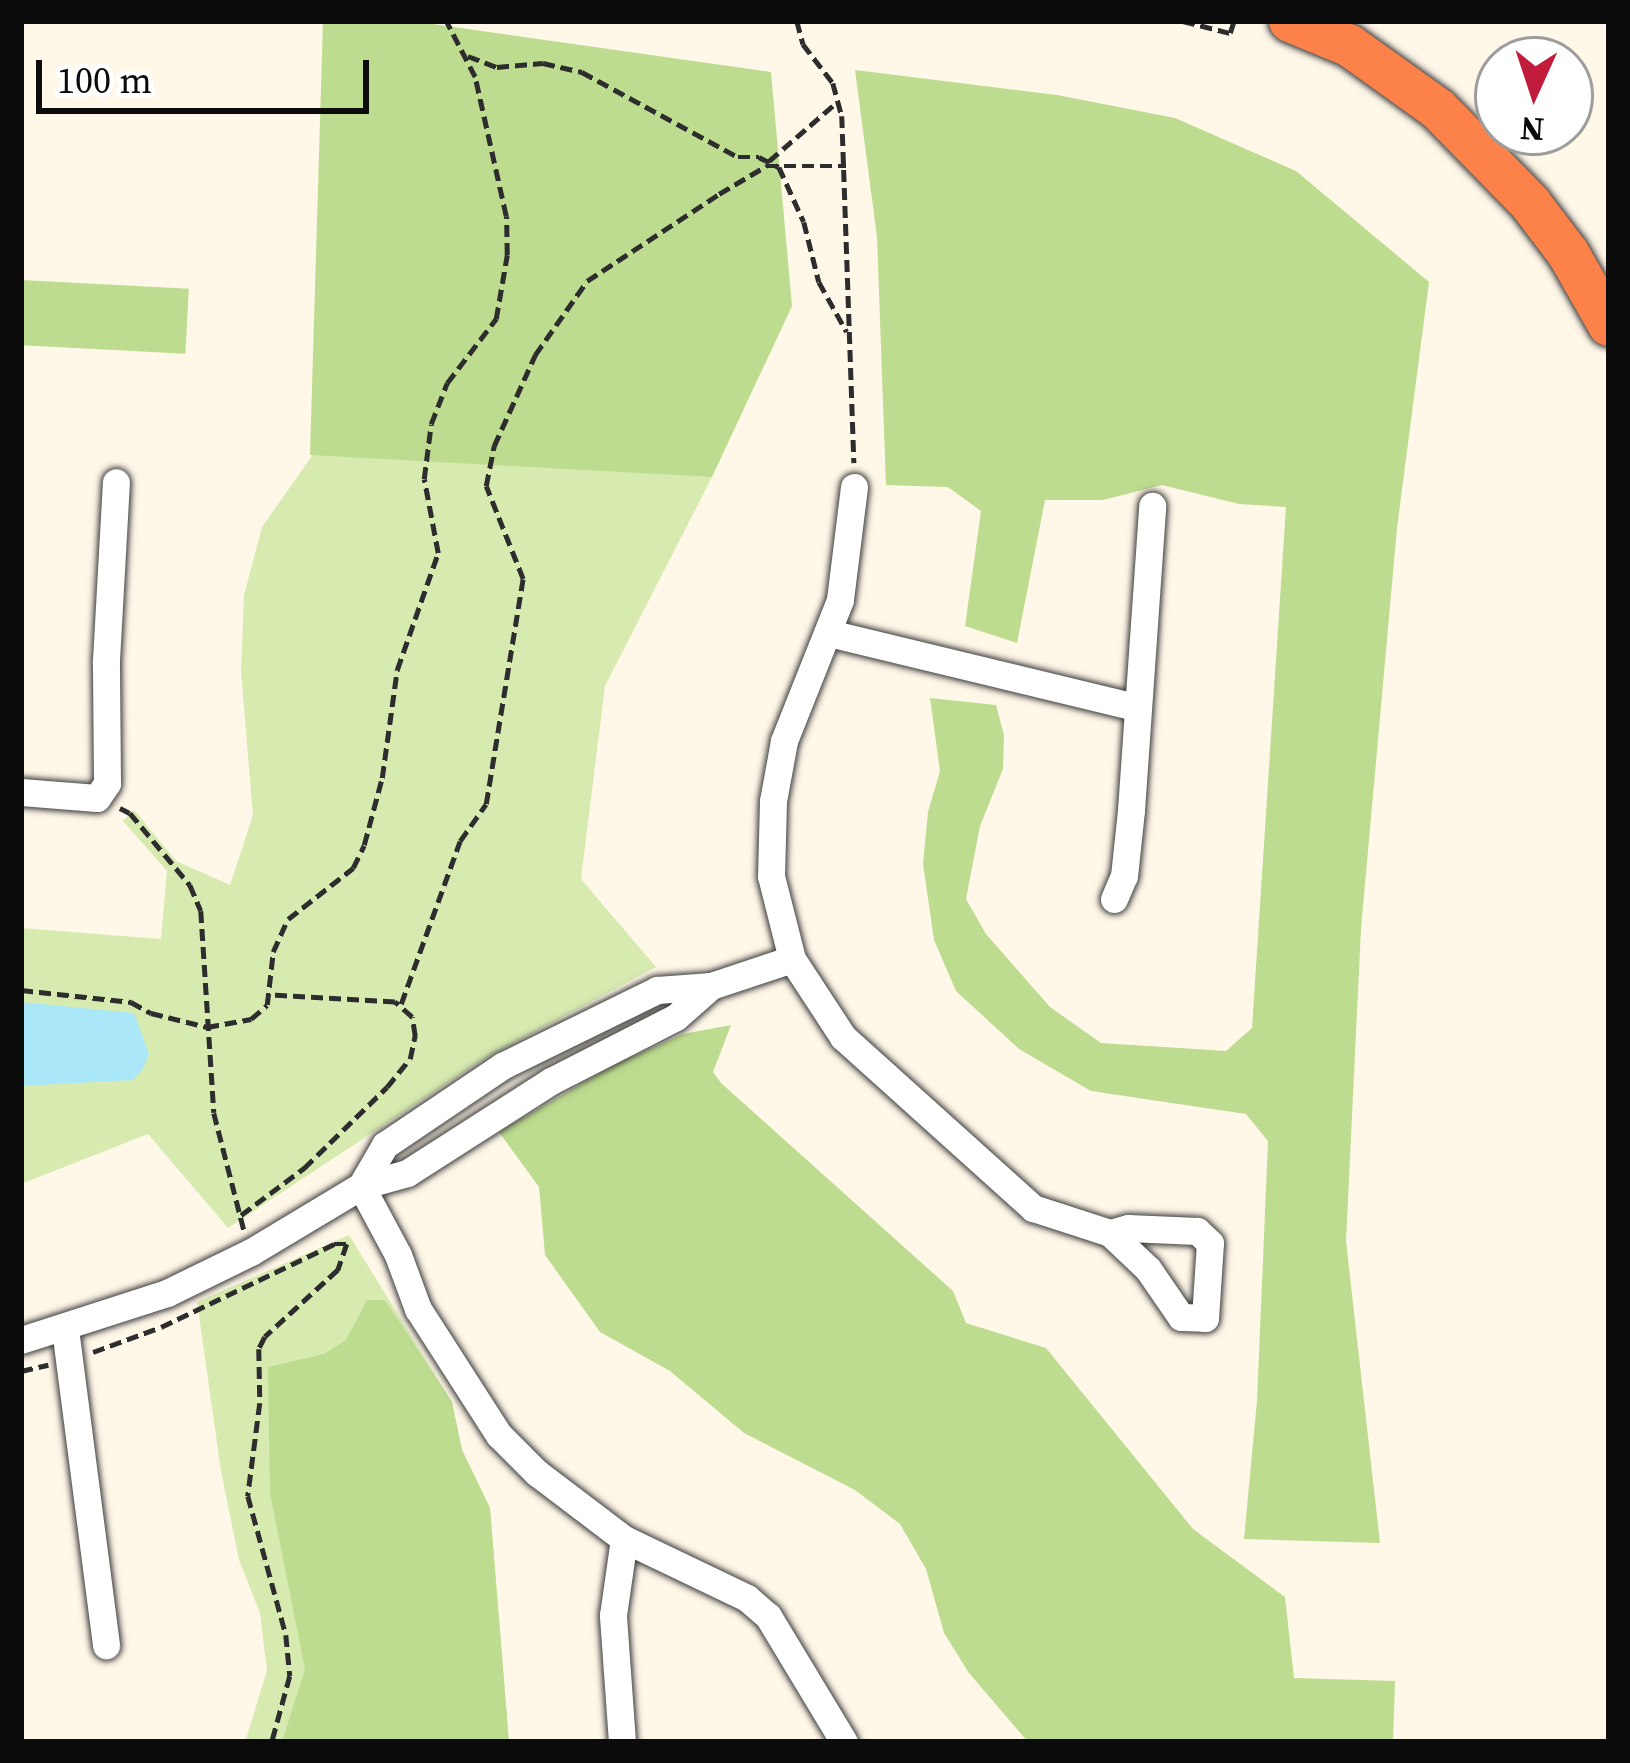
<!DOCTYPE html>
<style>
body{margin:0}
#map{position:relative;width:1630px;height:1763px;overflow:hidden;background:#fff7e8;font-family:"Source Serif 4",serif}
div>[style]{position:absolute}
.green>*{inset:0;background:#d7ebb1}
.forest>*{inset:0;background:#bddc8f;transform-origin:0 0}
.water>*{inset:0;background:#aae7f9}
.path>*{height:4.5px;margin-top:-2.25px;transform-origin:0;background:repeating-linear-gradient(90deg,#2d2d2d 0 12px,transparent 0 18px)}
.roads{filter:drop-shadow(0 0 3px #3e3e3e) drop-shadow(0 0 3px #3e3e3e)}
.minor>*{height:27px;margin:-13.5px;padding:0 13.5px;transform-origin:13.5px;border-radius:13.5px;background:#fff}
.highway>*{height:42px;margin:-21px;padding:0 21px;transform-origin:21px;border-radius:21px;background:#fd8249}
span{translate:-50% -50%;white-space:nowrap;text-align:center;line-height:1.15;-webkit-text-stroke:12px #fff;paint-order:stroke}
.frame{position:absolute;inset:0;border:24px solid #0b0b0b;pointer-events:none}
.north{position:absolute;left:1474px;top:36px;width:120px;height:120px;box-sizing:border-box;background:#fff;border:3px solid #9d9d9d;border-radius:50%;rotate:183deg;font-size:33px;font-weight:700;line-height:48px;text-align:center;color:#0b0b0b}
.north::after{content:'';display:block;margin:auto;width:42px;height:54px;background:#c11c3b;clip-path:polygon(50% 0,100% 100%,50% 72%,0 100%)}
.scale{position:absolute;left:36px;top:60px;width:333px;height:54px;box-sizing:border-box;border:6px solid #0b0b0b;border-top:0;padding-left:15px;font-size:36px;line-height:42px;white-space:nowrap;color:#0b0b0b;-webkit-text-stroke:9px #fff;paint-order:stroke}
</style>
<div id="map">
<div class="green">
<i style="clip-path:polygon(314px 453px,712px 477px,605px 686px,581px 879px,656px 967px,482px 1060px,228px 1228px,148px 1134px,21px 1184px,21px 928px,161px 939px,167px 871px,123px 821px,134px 810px,176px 861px,230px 885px,253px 815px,241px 671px,244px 595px,262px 527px)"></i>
<i style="clip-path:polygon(349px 1235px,452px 1402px,462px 1450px,490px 1508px,509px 1742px,245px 1742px,267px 1671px,260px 1613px,239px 1560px,221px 1471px,197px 1302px)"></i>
</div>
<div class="forest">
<i style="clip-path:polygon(323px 21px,412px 21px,771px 72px,792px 306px,712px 477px,310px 455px)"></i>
<i style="clip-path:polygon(855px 70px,1057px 95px,1175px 118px,1296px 171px,1429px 282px,1397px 528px,1361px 929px,1346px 1241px,1380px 1543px,1244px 1539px,1257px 1401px,1268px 1141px,1246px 1114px,1091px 1091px,1019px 1049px,956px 991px,934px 940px,923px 864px,928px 812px,940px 771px,930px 698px,996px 705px,1004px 735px,1003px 769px,980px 826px,966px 899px,986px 934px,1050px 1007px,1101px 1043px,1226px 1051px,1252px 1028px,1286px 507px,1239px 504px,1162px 485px,1103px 500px,1045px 500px,1017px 643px,965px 626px,981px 511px,948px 487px,886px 485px,877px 237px)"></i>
<i style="left:21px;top:280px;width:168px;height:65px;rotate:3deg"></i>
<i style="clip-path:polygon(731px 1025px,713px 1072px,721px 1083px,953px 1291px,966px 1323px,1046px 1348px,1193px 1529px,1285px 1597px,1294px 1678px,1395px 1681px,1393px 1742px,1028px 1742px,969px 1673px,944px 1633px,926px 1569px,900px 1524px,855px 1490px,744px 1433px,670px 1371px,600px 1332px,545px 1255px,539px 1187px,499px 1132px,612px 1066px,683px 1034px)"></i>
<i style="clip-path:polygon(367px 1300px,385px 1300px,452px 1402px,462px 1450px,490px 1508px,509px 1742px,282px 1742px,305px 1669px,270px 1493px,268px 1367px,324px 1354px,346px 1340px)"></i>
</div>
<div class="water">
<i style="clip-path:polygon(21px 1002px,134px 1013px,149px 1054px,142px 1070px,133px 1080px,21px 1086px)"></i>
</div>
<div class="path">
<i style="left:797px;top:21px;width:24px;rotate:75deg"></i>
<i style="left:803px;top:44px;width:49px;rotate:52.4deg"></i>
<i style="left:833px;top:83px;width:34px;rotate:75deg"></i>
<i style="left:842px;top:116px;width:347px;rotate:88deg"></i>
<i style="left:1183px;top:21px;width:49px;rotate:14.3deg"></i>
<i style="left:1230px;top:33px;width:13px;rotate:-72deg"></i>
<i style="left:468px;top:56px;width:31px;rotate:21deg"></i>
<i style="left:497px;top:67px;width:46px;rotate:-5deg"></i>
<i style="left:543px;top:63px;width:40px;rotate:13deg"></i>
<i style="left:582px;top:72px;width:178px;rotate:28.6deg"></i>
<i style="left:738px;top:157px;width:21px"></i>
<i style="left:759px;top:157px;width:22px;rotate:27deg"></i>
<i style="left:779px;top:167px;width:60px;rotate:65.6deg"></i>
<i style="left:804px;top:222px;width:62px;rotate:76deg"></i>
<i style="left:819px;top:282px;width:57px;rotate:60.8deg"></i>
<i style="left:769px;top:161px;width:89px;rotate:-40.9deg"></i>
<i style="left:120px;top:808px;width:11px;rotate:27deg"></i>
<i style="left:130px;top:813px;width:94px;rotate:50.2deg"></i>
<i style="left:190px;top:885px;width:28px;rotate:67deg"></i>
<i style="left:201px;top:911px;width:202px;rotate:86.3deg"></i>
<i style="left:214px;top:1113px;width:121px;rotate:75.6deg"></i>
<i style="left:21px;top:990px;width:111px;rotate:6.2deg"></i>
<i style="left:131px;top:1002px;width:23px;rotate:29deg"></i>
<i style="left:151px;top:1013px;width:58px;rotate:14deg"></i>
<i style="left:207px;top:1027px;width:45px;rotate:-10.3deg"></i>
<i style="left:251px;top:1019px;width:21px;rotate:-41deg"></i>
<i style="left:267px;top:1005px;width:53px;rotate:-83.5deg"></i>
<i style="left:273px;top:952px;width:36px;rotate:-66deg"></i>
<i style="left:288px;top:919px;width:83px;rotate:-38.1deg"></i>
<i style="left:353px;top:868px;width:25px;rotate:-64deg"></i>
<i style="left:364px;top:845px;width:69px;rotate:-75deg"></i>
<i style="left:382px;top:778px;width:109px;rotate:-82.1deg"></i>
<i style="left:397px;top:670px;width:124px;rotate:-70.7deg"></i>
<i style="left:438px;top:553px;width:75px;rotate:-100.7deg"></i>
<i style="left:424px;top:479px;width:55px;rotate:-82.7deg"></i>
<i style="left:431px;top:424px;width:44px;rotate:-68.7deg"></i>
<i style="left:447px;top:383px;width:81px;rotate:-52.6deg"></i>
<i style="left:496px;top:319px;width:65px;rotate:-80.2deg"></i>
<i style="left:507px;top:255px;width:39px;rotate:-91deg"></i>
<i style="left:506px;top:216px;width:142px;rotate:-102.6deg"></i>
<i style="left:475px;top:77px;width:63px;rotate:-117.4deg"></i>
<i style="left:401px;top:1004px;width:173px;rotate:-70.1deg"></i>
<i style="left:460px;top:841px;width:45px;rotate:-54.9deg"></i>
<i style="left:486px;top:804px;width:228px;rotate:-80.7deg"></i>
<i style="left:523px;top:579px;width:100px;rotate:-111.7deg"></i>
<i style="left:486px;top:486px;width:41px;rotate:-78.7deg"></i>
<i style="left:494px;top:446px;width:100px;rotate:-65.7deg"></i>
<i style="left:535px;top:355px;width:90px;rotate:-54.9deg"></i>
<i style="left:587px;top:281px;width:158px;rotate:-33.4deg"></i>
<i style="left:719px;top:194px;width:55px;rotate:-30.8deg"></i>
<i style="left:766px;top:166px;width:80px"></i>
<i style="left:241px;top:1215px;width:79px;rotate:-36.7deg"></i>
<i style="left:304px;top:1168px;width:116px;rotate:-44.3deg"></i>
<i style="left:387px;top:1087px;width:36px;rotate:-51deg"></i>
<i style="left:410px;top:1059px;width:24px;rotate:-78deg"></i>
<i style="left:415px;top:1036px;width:19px;rotate:-99deg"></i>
<i style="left:412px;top:1017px;width:23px;rotate:-139deg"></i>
<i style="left:395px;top:1002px;width:124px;rotate:-176.8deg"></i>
<i style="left:93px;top:1352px;width:72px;rotate:-20.2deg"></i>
<i style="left:161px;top:1327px;width:192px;rotate:-25.6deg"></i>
<i style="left:334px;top:1244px;width:13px"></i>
<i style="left:347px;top:1244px;width:28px;rotate:109deg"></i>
<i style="left:338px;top:1270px;width:99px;rotate:137.5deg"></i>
<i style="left:265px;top:1337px;width:13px;rotate:117deg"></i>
<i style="left:259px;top:1349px;width:54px;rotate:88.9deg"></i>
<i style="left:260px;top:1403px;width:94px;rotate:97.4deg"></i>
<i style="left:248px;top:1496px;width:144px;rotate:74.7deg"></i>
<i style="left:286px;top:1635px;width:41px;rotate:84.4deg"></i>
<i style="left:290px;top:1676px;width:68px;rotate:105.3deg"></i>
<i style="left:21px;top:1371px;width:28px;rotate:-13deg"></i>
</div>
<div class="roads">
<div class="minor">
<i style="left:854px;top:487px;width:114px;rotate:97.1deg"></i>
<i style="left:840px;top:600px;width:152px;rotate:111.7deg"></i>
<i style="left:784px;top:741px;width:61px;rotate:100.4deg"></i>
<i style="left:773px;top:801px;width:75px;rotate:91.5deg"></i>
<i style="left:771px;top:876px;width:86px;rotate:75.8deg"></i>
<i style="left:792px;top:959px;width:93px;rotate:56.8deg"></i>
<i style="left:843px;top:1037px;width:256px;rotate:42deg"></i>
<i style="left:1033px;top:1208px;width:81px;rotate:18deg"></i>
<i style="left:1110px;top:1233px;width:52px;rotate:43.5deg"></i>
<i style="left:1148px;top:1269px;width:58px;rotate:55.5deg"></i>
<i style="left:1181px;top:1317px;width:24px;rotate:2deg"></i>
<i style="left:1205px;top:1318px;width:75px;rotate:-86.2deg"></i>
<i style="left:1210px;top:1243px;width:18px;rotate:-137deg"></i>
<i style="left:1197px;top:1231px;width:69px;rotate:-177.5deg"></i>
<i style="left:1128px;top:1228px;width:19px;rotate:164deg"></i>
<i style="left:829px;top:633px;width:316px;rotate:13.6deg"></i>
<i style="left:21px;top:792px;width:76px;rotate:4.5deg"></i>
<i style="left:97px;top:798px;width:18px;rotate:-56deg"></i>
<i style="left:107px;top:783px;width:123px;rotate:-90.5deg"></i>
<i style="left:106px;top:660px;width:178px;rotate:-86.8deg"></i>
<i style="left:1114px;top:899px;width:25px;rotate:-67deg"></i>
<i style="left:1124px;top:876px;width:66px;rotate:-83.9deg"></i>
<i style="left:1131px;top:810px;width:305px;rotate:-86deg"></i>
<i style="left:361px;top:1186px;width:78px;rotate:61.8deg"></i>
<i style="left:398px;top:1255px;width:58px;rotate:69.7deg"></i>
<i style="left:418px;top:1309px;width:150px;rotate:57.3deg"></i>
<i style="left:499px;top:1435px;width:54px;rotate:45deg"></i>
<i style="left:537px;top:1473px;width:109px;rotate:37.2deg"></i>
<i style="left:624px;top:1539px;width:136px;rotate:25.6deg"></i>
<i style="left:747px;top:1598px;width:28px;rotate:41deg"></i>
<i style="left:768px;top:1616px;width:147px;rotate:58.9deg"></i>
<i style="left:361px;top:1186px;width:48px;rotate:-59.7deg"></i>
<i style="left:385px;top:1145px;width:141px;rotate:-34deg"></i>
<i style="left:502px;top:1066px;width:173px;rotate:-26.1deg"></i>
<i style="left:657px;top:990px;width:54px;rotate:-4.2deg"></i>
<i style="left:711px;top:986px;width:85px;rotate:-18.4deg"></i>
<i style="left:65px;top:1329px;width:319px;rotate:82.6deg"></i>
<i style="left:21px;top:1340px;width:153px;rotate:-17.8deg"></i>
<i style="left:167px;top:1293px;width:93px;rotate:-26deg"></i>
<i style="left:251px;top:1252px;width:128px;rotate:-31deg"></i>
<i style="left:361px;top:1186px;width:48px;rotate:-15.8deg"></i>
<i style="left:407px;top:1173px;width:171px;rotate:-32.6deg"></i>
<i style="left:551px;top:1081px;width:140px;rotate:-27.1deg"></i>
<i style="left:676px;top:1017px;width:47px;rotate:-41.5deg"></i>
<i style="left:622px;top:1742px;width:127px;rotate:-94.1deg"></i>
<i style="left:613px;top:1615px;width:77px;rotate:-81.8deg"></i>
</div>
<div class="highway">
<i style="left:1290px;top:21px;width:65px;rotate:22.6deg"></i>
<i style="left:1350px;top:46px;width:108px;rotate:35.6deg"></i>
<i style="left:1438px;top:109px;width:132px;rotate:45.6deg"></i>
<i style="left:1530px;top:203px;width:63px;rotate:52.8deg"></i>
<i style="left:1568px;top:253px;width:83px;rotate:60.3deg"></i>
</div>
</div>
<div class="frame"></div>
<div class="north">N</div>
<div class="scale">100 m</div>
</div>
